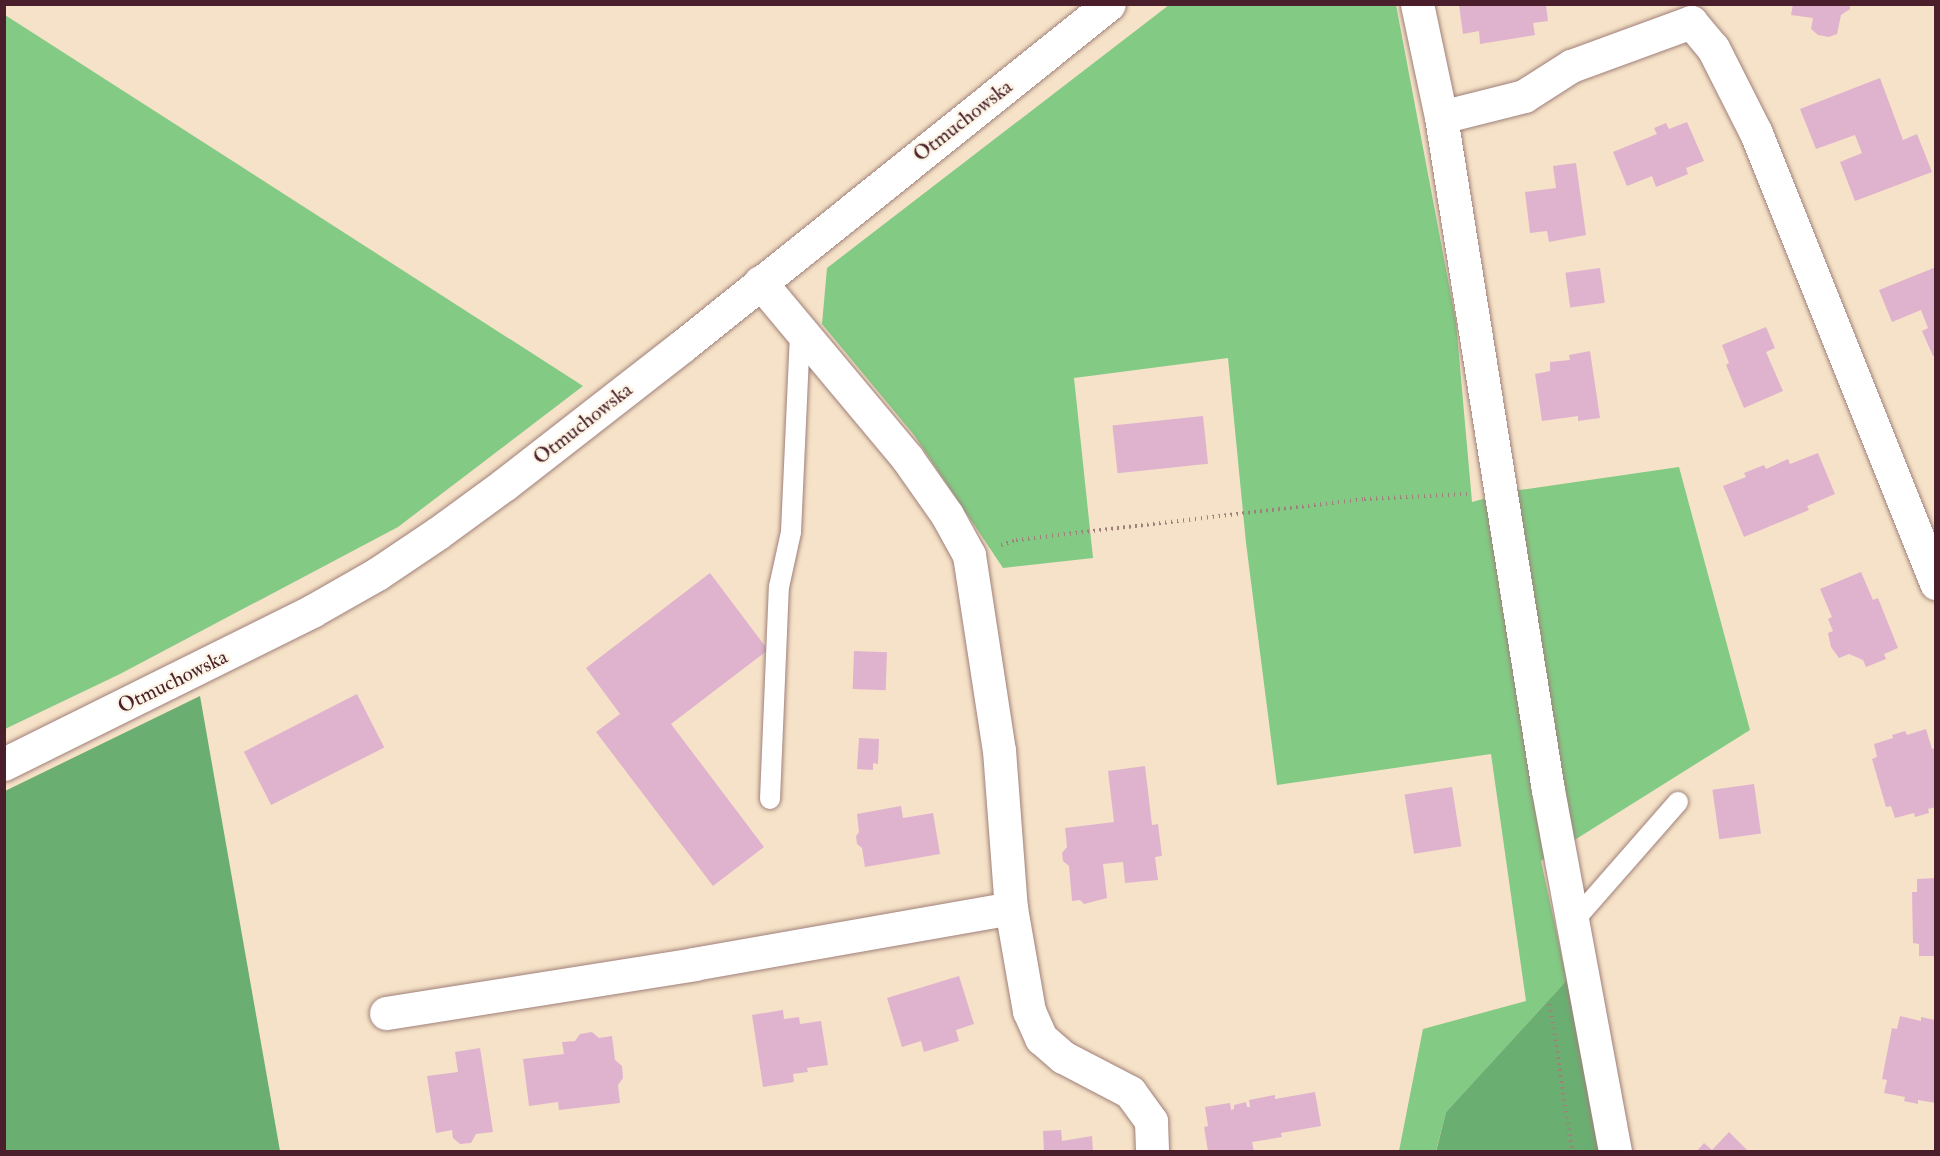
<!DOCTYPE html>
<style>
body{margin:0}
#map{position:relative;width:1940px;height:1156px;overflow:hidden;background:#f6e2c8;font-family:"IM FELL Double Pica",serif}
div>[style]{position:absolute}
.green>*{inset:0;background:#83ca85}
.forest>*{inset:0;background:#6aae72}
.building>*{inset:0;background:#dfb3ce;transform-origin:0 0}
.path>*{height:4px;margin-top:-2px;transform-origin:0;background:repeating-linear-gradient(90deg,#a0807a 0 1.5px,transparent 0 6px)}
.roads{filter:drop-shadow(0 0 2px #a0807a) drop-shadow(0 0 2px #a0807a)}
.service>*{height:20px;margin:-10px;padding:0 10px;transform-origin:10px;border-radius:10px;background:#fff}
.minor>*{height:33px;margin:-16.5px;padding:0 16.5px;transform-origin:16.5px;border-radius:16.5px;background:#fff}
.secondary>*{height:33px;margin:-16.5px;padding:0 16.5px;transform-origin:16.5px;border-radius:16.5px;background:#fff}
span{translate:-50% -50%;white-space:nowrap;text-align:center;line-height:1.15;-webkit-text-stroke:4.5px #fcf5e5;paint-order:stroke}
.street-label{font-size:21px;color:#4a1f2b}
.frame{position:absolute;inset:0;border:6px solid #4a1f2b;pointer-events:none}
</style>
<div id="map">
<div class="green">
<i style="clip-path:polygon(1169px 5px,1396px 5px,1456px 322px,1472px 502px,1513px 491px,1679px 467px,1750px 730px,1541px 861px,1567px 980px,1446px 1112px,1436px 1151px,1399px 1151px,1423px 1029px,1526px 1001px,1491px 754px,1277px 785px,1246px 543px,1228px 358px,1074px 378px,1093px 558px,1003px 568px,914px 435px,822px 324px,827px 268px)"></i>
<i style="clip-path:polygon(5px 15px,583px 386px,398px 527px,120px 674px,5px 729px)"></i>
</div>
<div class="forest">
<i style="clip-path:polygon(200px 696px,280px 1151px,5px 1151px,5px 791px)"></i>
<i style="clip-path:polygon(1567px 980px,1602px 1151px,1436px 1152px,1446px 1112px)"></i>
</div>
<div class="building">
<i style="clip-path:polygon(1793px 4px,1850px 4px,1850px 9px,1841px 15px,1837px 34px,1829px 37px,1818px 35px,1811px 29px,1813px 18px,1791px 15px)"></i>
<i style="clip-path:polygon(1459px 5px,1546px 5px,1548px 21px,1533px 23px,1535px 35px,1480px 44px,1479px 31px,1463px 34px)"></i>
<i style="clip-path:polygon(1880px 78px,1903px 140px,1917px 134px,1932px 172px,1855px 201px,1840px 162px,1862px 153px,1855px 135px,1816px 149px,1800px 109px)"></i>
<i style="clip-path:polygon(1687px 122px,1704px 161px,1686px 168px,1688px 174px,1656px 187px,1652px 176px,1627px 186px,1613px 152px,1657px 134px,1654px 128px,1666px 123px,1669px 129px)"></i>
<i style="clip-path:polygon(1576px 163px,1586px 235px,1549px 242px,1547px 231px,1530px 233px,1525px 192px,1556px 188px,1553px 166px)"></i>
<i style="clip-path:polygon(1936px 267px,1936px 355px,1933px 356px,1922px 331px,1928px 328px,1921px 310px,1892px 322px,1879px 290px)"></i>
<i style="left:1600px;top:268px;width:35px;height:35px;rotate:82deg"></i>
<i style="clip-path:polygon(1766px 327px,1775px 348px,1766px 352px,1783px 391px,1744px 408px,1726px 365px,1729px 363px,1722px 345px)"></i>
<i style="clip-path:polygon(1590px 351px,1600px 418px,1578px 421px,1578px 416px,1542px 421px,1535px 374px,1550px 371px,1550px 362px,1570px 360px,1569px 355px)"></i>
<i style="left:1203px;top:416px;width:48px;height:91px;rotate:84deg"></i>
<i style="clip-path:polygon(1818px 453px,1835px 494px,1807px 506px,1809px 510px,1744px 537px,1723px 486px,1746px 477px,1744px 473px,1764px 465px,1766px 469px,1788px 459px,1790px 464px)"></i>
<i style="clip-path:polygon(1861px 572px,1873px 600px,1878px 598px,1898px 648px,1884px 654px,1886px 659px,1866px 667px,1863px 660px,1849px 654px,1839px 658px,1831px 647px,1828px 633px,1833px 631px,1828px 619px,1832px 617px,1820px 589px)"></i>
<i style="clip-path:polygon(710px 573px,768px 650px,671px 724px,764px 847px,713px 886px,596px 732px,620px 714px,586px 668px)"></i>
<i style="left:854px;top:651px;width:33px;height:38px;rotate:2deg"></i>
<i style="left:357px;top:694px;width:60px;height:127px;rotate:63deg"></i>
<i style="clip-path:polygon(1926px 729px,1932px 749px,1936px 748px,1936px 807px,1928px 809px,1929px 813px,1915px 817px,1914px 813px,1895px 818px,1891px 806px,1886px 807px,1872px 759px,1877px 757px,1874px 744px,1893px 738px,1892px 735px,1905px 731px,1907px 735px)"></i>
<i style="clip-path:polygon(859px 738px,879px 739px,878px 764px,873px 763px,873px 770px,857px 769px)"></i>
<i style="clip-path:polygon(1145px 766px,1152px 825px,1158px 824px,1162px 856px,1155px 857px,1158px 880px,1125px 883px,1123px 862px,1103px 864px,1107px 898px,1084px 904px,1080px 900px,1072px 901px,1069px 866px,1063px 861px,1062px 853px,1067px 847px,1065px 828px,1114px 822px,1108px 771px)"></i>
<i style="left:1754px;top:784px;width:50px;height:42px;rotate:82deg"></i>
<i style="left:1452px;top:787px;width:60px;height:48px;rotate:81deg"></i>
<i style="clip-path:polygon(901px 806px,903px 818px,933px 813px,940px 854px,865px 867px,862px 848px,857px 844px,856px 836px,859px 832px,857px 814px)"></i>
<i style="clip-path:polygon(1936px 878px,1936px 956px,1919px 956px,1919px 944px,1913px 943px,1912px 892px,1917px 892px,1917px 879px)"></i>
<i style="clip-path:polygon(959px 976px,974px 1024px,956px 1030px,959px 1041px,924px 1052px,921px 1041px,902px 1047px,887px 998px)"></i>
<i style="clip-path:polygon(783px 1010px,784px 1019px,799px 1017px,800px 1024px,821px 1021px,828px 1065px,807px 1068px,808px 1072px,793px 1074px,794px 1082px,763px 1087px,752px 1015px)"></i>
<i style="clip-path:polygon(1900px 1016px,1921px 1021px,1921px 1017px,1935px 1020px,1936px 1103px,1918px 1100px,1918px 1104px,1904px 1101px,1905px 1097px,1884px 1093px,1887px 1080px,1882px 1079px,1892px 1028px,1897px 1029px)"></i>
<i style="clip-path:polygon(592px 1032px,599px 1038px,612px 1036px,615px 1060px,622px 1066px,623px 1078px,618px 1085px,620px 1103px,559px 1110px,558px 1102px,529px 1106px,523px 1059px,564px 1054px,562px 1042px,575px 1041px,580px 1034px)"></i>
<i style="clip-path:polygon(480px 1048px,493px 1132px,476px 1134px,471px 1143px,460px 1144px,453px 1138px,452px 1130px,436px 1133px,427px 1076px,458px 1072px,455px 1052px)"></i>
<i style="clip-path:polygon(1315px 1092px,1321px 1126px,1281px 1133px,1282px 1137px,1252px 1142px,1254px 1152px,1208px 1151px,1204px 1127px,1208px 1126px,1205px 1107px,1230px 1103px,1231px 1110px,1234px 1109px,1234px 1105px,1246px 1102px,1247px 1107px,1250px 1107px,1249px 1100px,1275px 1095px,1275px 1099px)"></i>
<i style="clip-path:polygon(1061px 1130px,1062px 1141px,1092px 1136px,1093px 1152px,1044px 1152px,1043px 1131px)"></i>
<i style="clip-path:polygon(1729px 1132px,1749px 1152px,1696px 1152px,1704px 1143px,1712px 1150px)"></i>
</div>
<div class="path">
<i style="left:1001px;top:545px;width:16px;rotate:-18deg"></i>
<i style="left:1016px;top:540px;width:350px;rotate:-6.7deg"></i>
<i style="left:1364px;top:499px;width:103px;rotate:-2.8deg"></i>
<i style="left:1550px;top:1004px;width:150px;rotate:81.5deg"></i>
</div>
<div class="roads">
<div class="service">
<i style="left:770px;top:799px;width:212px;rotate:-87.6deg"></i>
<i style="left:779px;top:587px;width:56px;rotate:-77.7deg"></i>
<i style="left:791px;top:532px;width:200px;rotate:-87.4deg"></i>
<i style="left:1572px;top:923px;width:161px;rotate:-48.8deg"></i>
</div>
<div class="minor">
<i style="left:1417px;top:4px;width:116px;rotate:78deg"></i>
<i style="left:1441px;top:117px;width:86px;rotate:-14.2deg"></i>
<i style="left:1524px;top:96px;width:56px;rotate:-32.6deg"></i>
<i style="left:1571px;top:66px;width:128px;rotate:-20.1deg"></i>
<i style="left:1691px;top:22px;width:34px;rotate:50deg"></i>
<i style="left:1713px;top:48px;width:95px;rotate:63.2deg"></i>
<i style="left:1756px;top:133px;width:485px;rotate:68.2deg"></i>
<i style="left:1441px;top:117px;width:681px;rotate:80.97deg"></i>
<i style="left:1548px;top:790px;width:368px;rotate:79.5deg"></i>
<i style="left:760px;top:282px;width:229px;rotate:50.1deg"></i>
<i style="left:907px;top:458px;width:70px;rotate:54.9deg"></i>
<i style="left:947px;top:515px;width:46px;rotate:61.2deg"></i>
<i style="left:969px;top:555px;width:197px;rotate:81.3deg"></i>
<i style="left:999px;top:750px;width:158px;rotate:85.7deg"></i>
<i style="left:386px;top:1013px;width:312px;rotate:-9deg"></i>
<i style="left:694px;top:964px;width:322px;rotate:-10deg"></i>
<i style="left:1011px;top:908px;width:105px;rotate:80.1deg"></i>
<i style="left:1029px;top:1011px;width:30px;rotate:66deg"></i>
<i style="left:1041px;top:1038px;width:29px;rotate:41deg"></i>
<i style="left:1063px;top:1057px;width:76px;rotate:27.6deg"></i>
<i style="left:1130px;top:1092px;width:36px;rotate:54deg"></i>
<i style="left:1151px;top:1121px;width:31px;rotate:88deg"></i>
</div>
<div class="secondary">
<i style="left:4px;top:764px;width:344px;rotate:-26.4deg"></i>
<i style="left:312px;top:611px;width:75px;rotate:-29.6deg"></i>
<i style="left:377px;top:574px;width:73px;rotate:-33.9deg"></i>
<i style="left:438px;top:533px;width:83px;rotate:-36.2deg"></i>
<i style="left:505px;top:484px;width:223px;rotate:-37.9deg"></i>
<i style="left:681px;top:347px;width:548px;rotate:-38.71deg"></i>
</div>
</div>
<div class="street-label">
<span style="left:963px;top:121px;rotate:-38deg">Otmuchowska</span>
<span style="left:583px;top:424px;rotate:-38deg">Otmuchowska</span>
<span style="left:173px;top:682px;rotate:-26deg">Otmuchowska</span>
</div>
<div class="frame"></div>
</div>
